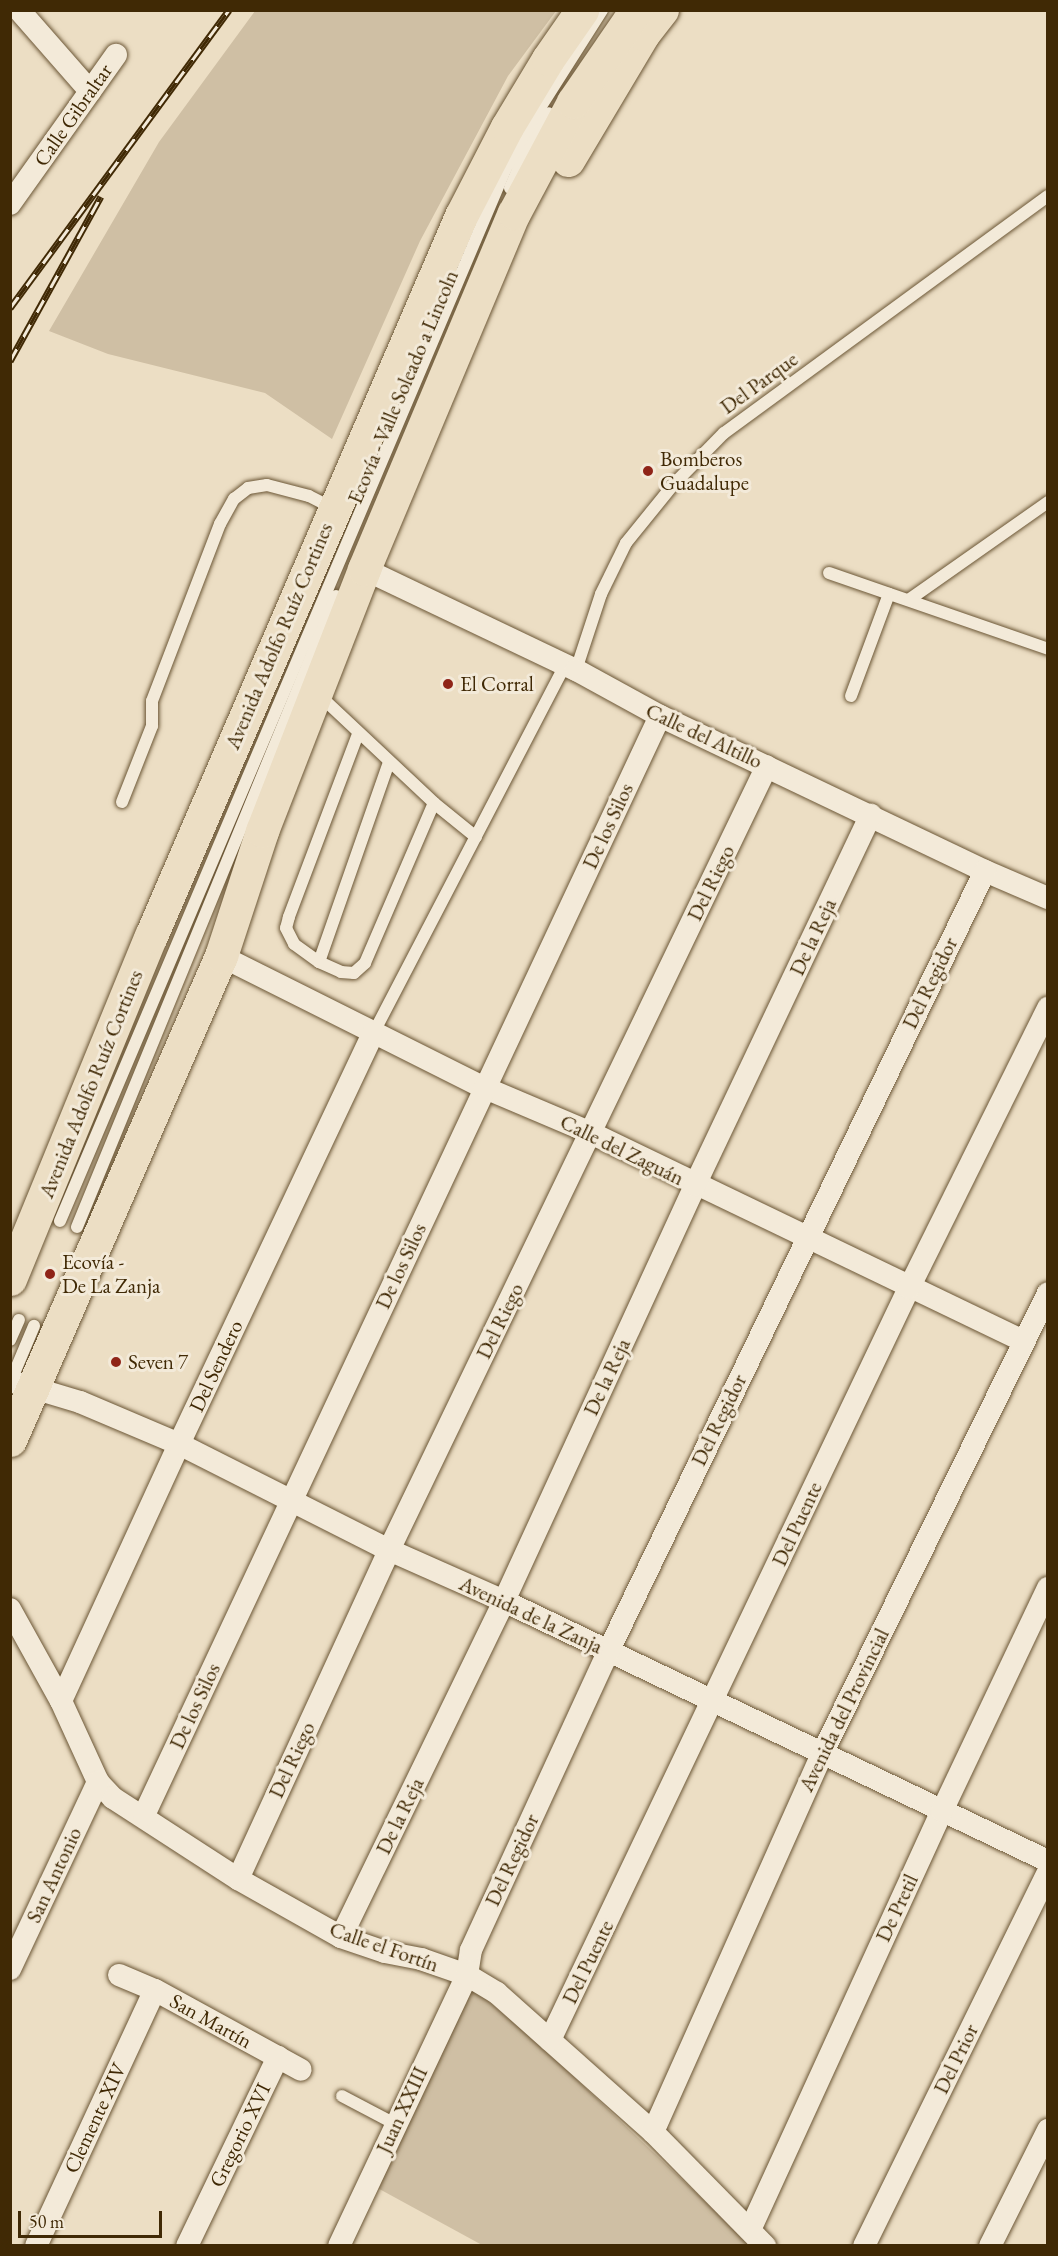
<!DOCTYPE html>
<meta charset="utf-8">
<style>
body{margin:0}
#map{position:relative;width:1058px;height:2256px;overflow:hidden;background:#ecdec4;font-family:"EB Garamond",serif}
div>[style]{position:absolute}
.green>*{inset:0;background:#cfbfa4}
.roads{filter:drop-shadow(0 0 2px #6b5635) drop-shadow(0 0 2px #6b5635)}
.service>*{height:12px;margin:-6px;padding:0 6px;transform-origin:6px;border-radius:6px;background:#f3ead9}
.minor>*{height:22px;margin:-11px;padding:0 11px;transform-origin:11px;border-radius:11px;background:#f3ead9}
.primary>*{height:33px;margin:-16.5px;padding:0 16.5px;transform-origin:16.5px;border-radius:16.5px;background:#ecdec4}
.rail>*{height:7px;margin-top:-3.5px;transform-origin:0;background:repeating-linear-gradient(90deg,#f3ead9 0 14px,#402905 0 28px);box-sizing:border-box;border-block:2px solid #402905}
.dots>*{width:16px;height:16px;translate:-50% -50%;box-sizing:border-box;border:3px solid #f3ead9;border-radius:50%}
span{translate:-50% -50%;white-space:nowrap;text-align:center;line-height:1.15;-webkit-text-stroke:6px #f3ead9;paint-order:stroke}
.street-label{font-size:21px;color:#402905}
.poi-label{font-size:21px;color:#402905}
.left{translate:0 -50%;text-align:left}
.frame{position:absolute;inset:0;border:12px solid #402905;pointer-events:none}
.scale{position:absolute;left:18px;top:2211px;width:144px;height:27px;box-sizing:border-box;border:3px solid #402905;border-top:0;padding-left:8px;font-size:18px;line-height:21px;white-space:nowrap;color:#402905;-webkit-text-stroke:4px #f3ead9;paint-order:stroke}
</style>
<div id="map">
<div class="green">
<i style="clip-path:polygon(255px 11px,556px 11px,508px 76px,420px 241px,332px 439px,265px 393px,108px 354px,49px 331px,159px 142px)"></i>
<i style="clip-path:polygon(472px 1988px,535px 2040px,751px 2245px,482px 2245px,372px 2185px)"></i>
</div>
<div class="roads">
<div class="service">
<i style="left:510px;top:188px;width:40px;rotate:-66.6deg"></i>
<i style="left:526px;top:151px;width:44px;rotate:-58.8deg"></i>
<i style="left:829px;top:573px;width:232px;rotate:19.1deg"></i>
<i style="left:910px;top:599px;width:169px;rotate:-35.1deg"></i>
<i style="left:576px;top:670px;width:80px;rotate:-71.8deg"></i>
<i style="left:601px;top:594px;width:57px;rotate:-63.9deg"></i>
<i style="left:626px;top:543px;width:75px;rotate:-51deg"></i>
<i style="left:673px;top:485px;width:73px;rotate:-45.6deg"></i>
<i style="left:724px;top:433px;width:401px;rotate:-36.2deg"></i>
<i style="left:317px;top:693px;width:161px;rotate:43.2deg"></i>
<i style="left:434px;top:803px;width:54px;rotate:39deg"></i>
<i style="left:851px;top:696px;width:109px;rotate:-69.6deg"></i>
<i style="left:358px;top:734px;width:196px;rotate:110.7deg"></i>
<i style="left:289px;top:917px;width:11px;rotate:105deg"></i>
<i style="left:286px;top:928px;width:18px;rotate:63deg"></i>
<i style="left:294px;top:944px;width:31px;rotate:36deg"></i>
<i style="left:319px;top:962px;width:24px;rotate:24deg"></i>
<i style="left:341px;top:972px;width:13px;rotate:4deg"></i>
<i style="left:354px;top:973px;width:15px;rotate:-42deg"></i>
<i style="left:365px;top:963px;width:174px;rotate:-66.7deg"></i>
<i style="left:122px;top:802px;width:82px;rotate:-68.5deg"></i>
<i style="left:152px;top:726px;width:25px;rotate:-90deg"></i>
<i style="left:152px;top:701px;width:190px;rotate:-69deg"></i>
<i style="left:220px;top:524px;width:29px;rotate:-61deg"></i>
<i style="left:234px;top:499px;width:18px;rotate:-38deg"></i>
<i style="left:248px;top:488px;width:19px;rotate:-9deg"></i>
<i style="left:267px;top:485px;width:43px;rotate:14.7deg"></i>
<i style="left:309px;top:496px;width:27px;rotate:27deg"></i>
<i style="left:319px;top:962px;width:212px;rotate:-70.7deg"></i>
<i style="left:373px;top:1034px;width:416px;rotate:-62.5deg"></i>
<i style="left:60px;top:1221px;width:1141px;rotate:-67.05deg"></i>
<i style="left:505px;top:170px;width:55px;rotate:-61.6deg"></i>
<i style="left:531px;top:122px;width:133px;rotate:-57.6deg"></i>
<i style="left:77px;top:1227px;width:682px;rotate:-67.68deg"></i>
<i style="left:10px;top:1340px;width:22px;rotate:-66deg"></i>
<i style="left:10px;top:1383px;width:62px;rotate:-67.2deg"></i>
<i style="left:342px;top:2096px;width:60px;rotate:27.8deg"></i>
</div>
<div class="minor">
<i style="left:19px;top:10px;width:108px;rotate:48.8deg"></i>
<i style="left:10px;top:204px;width:183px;rotate:-54.6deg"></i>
<i style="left:364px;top:569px;width:235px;rotate:25.5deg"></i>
<i style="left:576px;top:670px;width:96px;rotate:28.7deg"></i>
<i style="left:660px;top:716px;width:360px;rotate:25.5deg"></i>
<i style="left:985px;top:871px;width:69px;rotate:23.2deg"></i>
<i style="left:221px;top:956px;width:295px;rotate:26.6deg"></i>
<i style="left:485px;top:1088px;width:115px;rotate:23deg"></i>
<i style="left:591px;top:1133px;width:480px;rotate:25.7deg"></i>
<i style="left:10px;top:1381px;width:73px;rotate:16.7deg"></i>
<i style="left:80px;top:1402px;width:108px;rotate:23deg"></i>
<i style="left:179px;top:1444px;width:235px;rotate:26.8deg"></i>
<i style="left:389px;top:1550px;width:126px;rotate:23.9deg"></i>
<i style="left:504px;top:1601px;width:603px;rotate:25.55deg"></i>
<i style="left:10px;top:1609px;width:105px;rotate:61deg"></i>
<i style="left:61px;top:1701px;width:89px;rotate:65.4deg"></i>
<i style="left:98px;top:1782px;width:22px;rotate:47deg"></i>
<i style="left:113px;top:1798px;width:149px;rotate:32.9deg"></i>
<i style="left:238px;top:1879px;width:118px;rotate:29.4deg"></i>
<i style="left:341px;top:1937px;width:46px;rotate:18.8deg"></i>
<i style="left:385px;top:1952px;width:37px;rotate:11deg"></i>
<i style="left:421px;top:1959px;width:49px;rotate:19.2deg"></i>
<i style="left:467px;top:1975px;width:35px;rotate:31deg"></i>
<i style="left:497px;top:1993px;width:209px;rotate:41.7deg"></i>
<i style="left:653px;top:2132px;width:160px;rotate:45.5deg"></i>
<i style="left:61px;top:1701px;width:283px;rotate:-65.3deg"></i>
<i style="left:179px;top:1444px;width:454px;rotate:-64.7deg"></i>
<i style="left:144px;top:1815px;width:1214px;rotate:-64.85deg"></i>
<i style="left:238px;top:1879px;width:362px;rotate:-65.3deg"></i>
<i style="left:389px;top:1550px;width:870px;rotate:-64.26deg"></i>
<i style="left:341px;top:1937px;width:373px;rotate:-64.1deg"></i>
<i style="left:504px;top:1601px;width:458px;rotate:-65.3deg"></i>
<i style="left:695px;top:1185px;width:410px;rotate:-64.6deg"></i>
<i style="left:10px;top:1969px;width:207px;rotate:-64.8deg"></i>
<i style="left:119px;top:1975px;width:39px;rotate:23deg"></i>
<i style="left:155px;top:1990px;width:166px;rotate:28.7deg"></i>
<i style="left:550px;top:2040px;width:833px;rotate:-64.48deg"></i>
<i style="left:909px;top:1288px;width:313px;rotate:-63.6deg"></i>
<i style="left:653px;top:2132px;width:414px;rotate:-65.9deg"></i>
<i style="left:822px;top:1754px;width:513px;rotate:-63.88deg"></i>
<i style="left:750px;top:2230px;width:461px;rotate:-65.4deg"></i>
<i style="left:942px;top:1811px;width:247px;rotate:-64.6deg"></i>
<i style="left:36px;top:2246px;width:282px;rotate:-65.1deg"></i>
<i style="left:187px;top:2246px;width:210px;rotate:-64.3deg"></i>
<i style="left:339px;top:2246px;width:300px;rotate:-64.7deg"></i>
<i style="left:467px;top:1975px;width:25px;rotate:-81deg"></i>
<i style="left:471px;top:1950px;width:328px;rotate:-65.3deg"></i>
<i style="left:608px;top:1652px;width:867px;rotate:-64.23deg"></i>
<i style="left:864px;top:2246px;width:417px;rotate:-63.8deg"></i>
<i style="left:990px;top:2246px;width:130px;rotate:-63.4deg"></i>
</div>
<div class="primary">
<i style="left:568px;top:160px;width:147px;rotate:-59.2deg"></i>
<i style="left:643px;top:34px;width:31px;rotate:-52deg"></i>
<i style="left:10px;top:1279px;width:371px;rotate:-67.7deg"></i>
<i style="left:151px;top:936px;width:784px;rotate:-66.71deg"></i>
<i style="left:461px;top:216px;width:100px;rotate:-62.7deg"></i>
<i style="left:507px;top:127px;width:79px;rotate:-58.9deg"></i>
<i style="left:548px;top:59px;width:60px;rotate:-55.2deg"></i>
<i style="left:10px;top:1440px;width:528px;rotate:-66.45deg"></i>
<i style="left:221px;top:956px;width:132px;rotate:-71.8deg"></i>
<i style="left:262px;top:831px;width:281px;rotate:-68.7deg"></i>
<i style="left:364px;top:569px;width:386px;rotate:-67.2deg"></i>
<i style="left:514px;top:213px;width:126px;rotate:-62deg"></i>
<i style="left:573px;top:102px;width:112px;rotate:-55.6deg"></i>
</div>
</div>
<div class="rail">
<i style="left:10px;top:308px;width:370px;rotate:-53.7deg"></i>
<i style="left:10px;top:361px;width:188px;rotate:-61.1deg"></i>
</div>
<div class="dots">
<i style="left:648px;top:471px;background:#8f2418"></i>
<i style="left:448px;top:684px;background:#8f2418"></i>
<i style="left:50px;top:1274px;background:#8f2418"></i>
<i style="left:116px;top:1362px;background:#8f2418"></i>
</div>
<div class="street-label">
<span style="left:73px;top:115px;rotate:-55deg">Calle Gibraltar</span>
<span style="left:759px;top:383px;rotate:-36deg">Del Parque</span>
<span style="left:403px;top:387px;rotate:-67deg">Ecovía - Valle Soleado a Lincoln</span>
<span style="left:279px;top:636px;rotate:-67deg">Avenida Adolfo Ruíz Cortines</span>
<span style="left:704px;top:736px;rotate:25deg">Calle del Altillo</span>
<span style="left:608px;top:826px;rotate:-65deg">De los Silos</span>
<span style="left:711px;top:883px;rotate:-64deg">Del Riego</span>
<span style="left:813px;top:937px;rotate:-65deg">De la Reja</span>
<span style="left:930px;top:983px;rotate:-64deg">Del Regidor</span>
<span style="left:91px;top:1084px;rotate:-68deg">Avenida Adolfo Ruíz Cortines</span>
<span style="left:622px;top:1150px;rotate:26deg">Calle del Zaguán</span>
<span style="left:401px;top:1266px;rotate:-65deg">De los Silos</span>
<span style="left:500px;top:1321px;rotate:-64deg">Del Riego</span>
<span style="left:216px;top:1366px;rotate:-65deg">Del Sendero</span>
<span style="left:607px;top:1377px;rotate:-65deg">De la Reja</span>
<span style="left:719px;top:1420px;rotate:-64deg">Del Regidor</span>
<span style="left:797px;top:1524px;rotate:-65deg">Del Puente</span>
<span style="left:531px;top:1615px;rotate:25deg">Avenida de la Zanja</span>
<span style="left:195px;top:1706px;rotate:-65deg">De los Silos</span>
<span style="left:844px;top:1710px;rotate:-64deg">Avenida del Provincial</span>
<span style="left:292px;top:1760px;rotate:-65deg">Del Riego</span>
<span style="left:400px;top:1816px;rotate:-64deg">De la Reja</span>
<span style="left:512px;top:1860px;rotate:-65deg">Del Regidor</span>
<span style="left:54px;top:1875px;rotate:-65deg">San Antonio</span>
<span style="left:897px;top:1908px;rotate:-65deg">De Pretil</span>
<span style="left:384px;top:1947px;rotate:19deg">Calle el Fortín</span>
<span style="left:588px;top:1962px;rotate:-64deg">Del Puente</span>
<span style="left:211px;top:2021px;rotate:29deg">San Martín</span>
<span style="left:956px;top:2059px;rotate:-64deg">Del Prior</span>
<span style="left:402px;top:2110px;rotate:-65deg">Juan XXIII</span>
<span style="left:95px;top:2118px;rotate:-65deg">Clemente XIV</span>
<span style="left:240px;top:2135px;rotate:-64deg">Gregorio XVI</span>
</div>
<div class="poi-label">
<span class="left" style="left:660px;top:471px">Bomberos<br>Guadalupe</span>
<span class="left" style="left:460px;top:684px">El Corral</span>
<span class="left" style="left:62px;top:1274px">Ecovía -<br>De La Zanja</span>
<span class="left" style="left:128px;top:1362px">Seven 7</span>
</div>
<div class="frame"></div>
<div class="scale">50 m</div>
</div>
